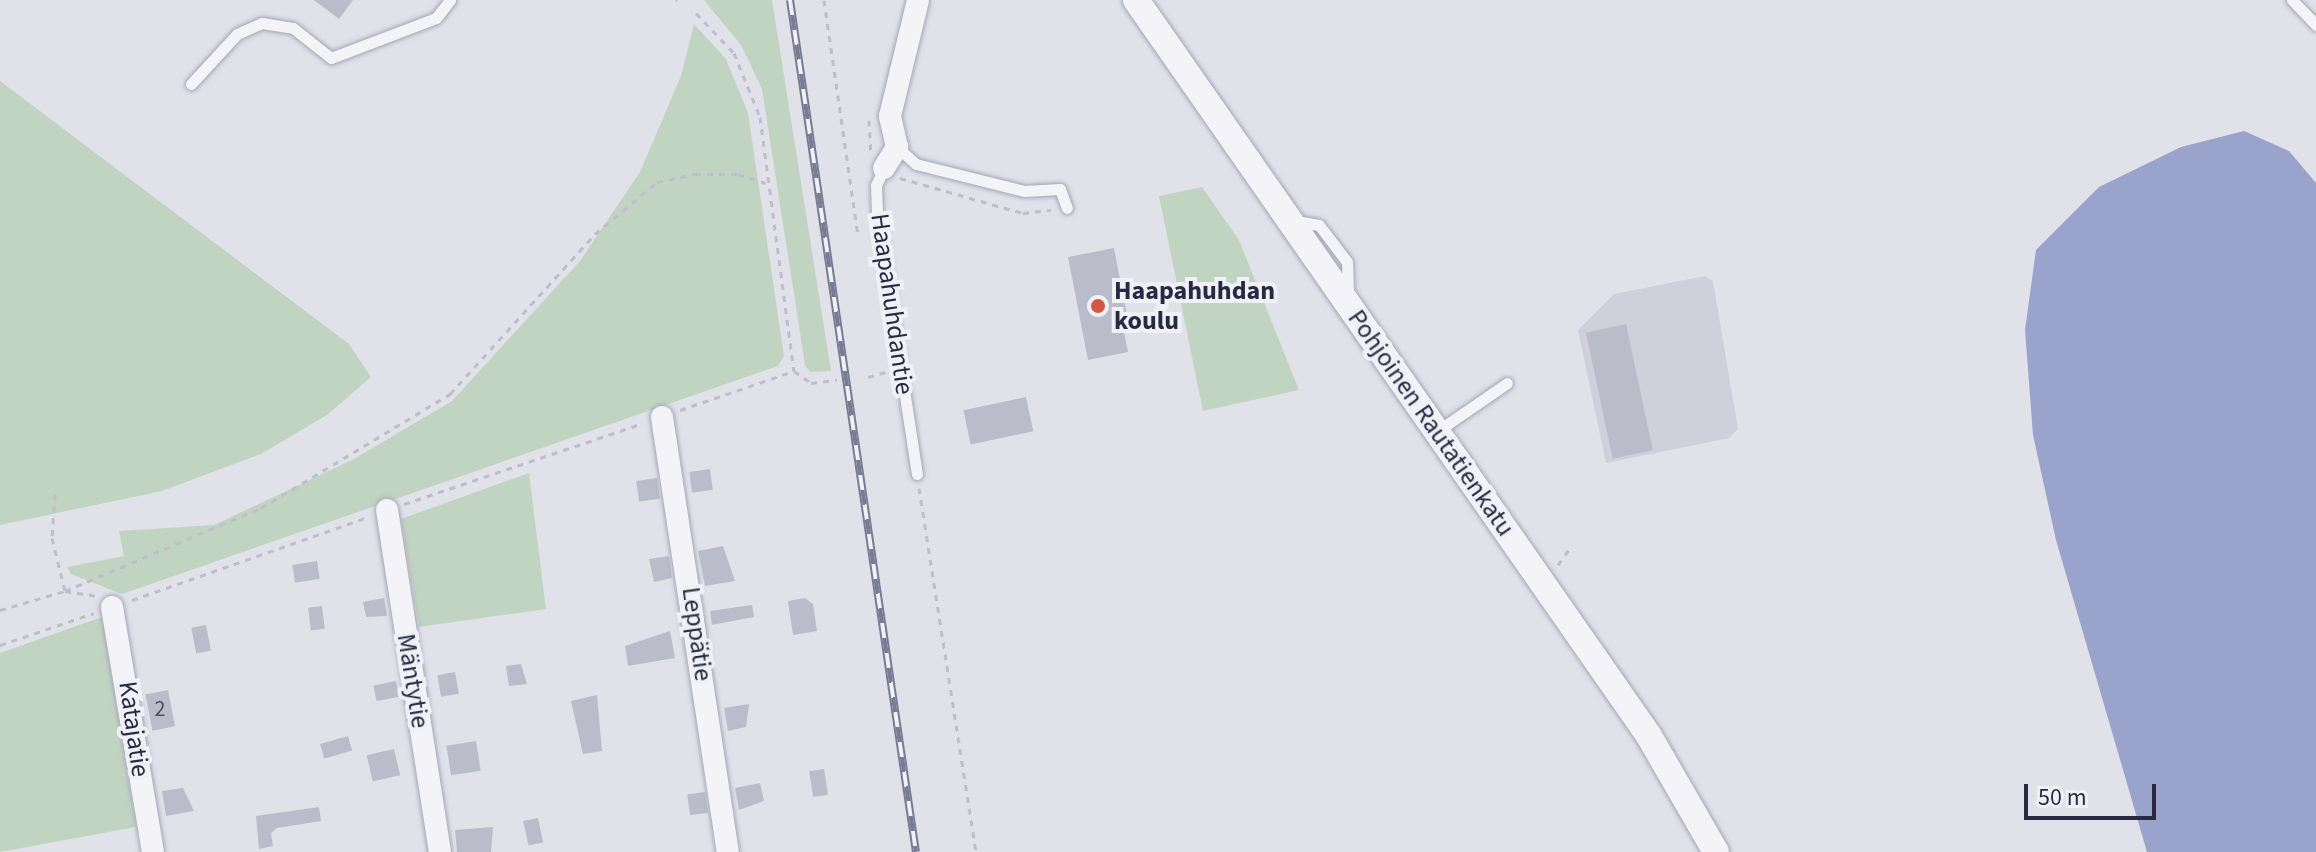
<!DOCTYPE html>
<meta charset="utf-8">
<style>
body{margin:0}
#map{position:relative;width:2316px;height:852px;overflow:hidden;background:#e1e1ea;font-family:"Source Sans 3",sans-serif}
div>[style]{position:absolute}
.built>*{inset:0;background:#cfd0dc}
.green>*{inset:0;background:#c1d4c2}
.water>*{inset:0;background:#9aa3cb}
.building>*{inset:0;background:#bbbcca;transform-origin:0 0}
.path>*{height:3px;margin-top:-1.5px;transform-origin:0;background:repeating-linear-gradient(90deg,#bfbfc9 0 6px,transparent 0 12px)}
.roads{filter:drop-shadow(0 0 2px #a6a6b4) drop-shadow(0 0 2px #a6a6b4)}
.service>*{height:11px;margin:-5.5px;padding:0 5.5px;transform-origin:5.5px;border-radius:5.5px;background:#f4f4f8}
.minor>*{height:22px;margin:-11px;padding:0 11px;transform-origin:11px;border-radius:11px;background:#f4f4f8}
.tertiary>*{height:26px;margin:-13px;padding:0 13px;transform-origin:13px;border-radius:13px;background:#f4f4f8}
.rail>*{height:8px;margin-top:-4px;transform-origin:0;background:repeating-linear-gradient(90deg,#f0f1f7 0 15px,#797b94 0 30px);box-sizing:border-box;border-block:2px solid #797b94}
.dots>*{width:22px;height:22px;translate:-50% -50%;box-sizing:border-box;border:4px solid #f0f1f7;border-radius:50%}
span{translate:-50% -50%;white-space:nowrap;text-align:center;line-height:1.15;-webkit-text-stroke:8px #f0f1f7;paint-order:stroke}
.number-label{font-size:22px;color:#4d4e64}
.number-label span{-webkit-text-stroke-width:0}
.poi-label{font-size:26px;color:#282a42;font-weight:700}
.left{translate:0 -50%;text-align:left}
.street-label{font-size:26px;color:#282a42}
.scale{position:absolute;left:2024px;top:784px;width:132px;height:36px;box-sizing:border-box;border:4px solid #282a42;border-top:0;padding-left:10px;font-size:24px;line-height:28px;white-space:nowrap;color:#282a42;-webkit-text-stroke:6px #f0f1f7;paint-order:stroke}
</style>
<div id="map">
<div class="built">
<i style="clip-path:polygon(1705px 276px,1713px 281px,1738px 429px,1729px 438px,1606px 463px,1578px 330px,1614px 294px)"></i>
</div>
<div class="green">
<i style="clip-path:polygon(704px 0,772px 0,831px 371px,810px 372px,805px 365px,762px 89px,741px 45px)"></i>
<i style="clip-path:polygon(694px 24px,726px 59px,748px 113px,784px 356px,778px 366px,122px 594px,71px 574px,67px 567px,124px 556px,119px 531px,214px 525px,354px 459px,452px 401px,580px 261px,640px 172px,681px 76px)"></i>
<i style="clip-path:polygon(0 81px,349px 344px,371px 377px,327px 415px,261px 454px,162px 491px,0 525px)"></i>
<i style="clip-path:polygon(1202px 187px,1239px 240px,1299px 390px,1203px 411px,1159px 196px)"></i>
<i style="clip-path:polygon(529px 473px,546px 609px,419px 627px,401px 519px)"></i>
<i style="clip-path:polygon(102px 617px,136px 827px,0 852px,0 653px)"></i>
</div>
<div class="water">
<i style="clip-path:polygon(2244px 131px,2289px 151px,2316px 183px,2316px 852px,2147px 852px,2056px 540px,2033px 435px,2025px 330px,2036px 250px,2099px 187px,2181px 147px)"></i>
</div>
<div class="building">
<i style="clip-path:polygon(314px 0,353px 0,339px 19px)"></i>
<i style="clip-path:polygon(1114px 248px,1130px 331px,1124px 332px,1128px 352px,1088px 360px,1068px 257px)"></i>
<i style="left:1626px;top:324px;width:129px;height:41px;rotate:78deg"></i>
<i style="left:1026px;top:397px;width:35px;height:64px;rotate:78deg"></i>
<i style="left:710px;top:469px;width:21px;height:21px;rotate:82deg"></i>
<i style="left:657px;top:478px;width:21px;height:21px;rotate:82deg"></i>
<i style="clip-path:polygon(723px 546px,735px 581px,705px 586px,698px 551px)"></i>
<i style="clip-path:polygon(669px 556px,672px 578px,654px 582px,649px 559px)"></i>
<i style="left:317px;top:561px;width:18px;height:25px;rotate:81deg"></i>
<i style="clip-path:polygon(384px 598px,387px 616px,366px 617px,363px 602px)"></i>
<i style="clip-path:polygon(805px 598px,813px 604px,817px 631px,793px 635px,788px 601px)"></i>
<i style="clip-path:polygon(752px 605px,754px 617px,712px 625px,710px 611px)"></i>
<i style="left:322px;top:606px;width:23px;height:14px;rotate:83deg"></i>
<i style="left:206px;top:625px;width:26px;height:15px;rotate:79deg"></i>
<i style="clip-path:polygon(670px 631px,675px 658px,628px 666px,625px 646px)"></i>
<i style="clip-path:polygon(521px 664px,527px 684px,509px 686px,506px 666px)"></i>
<i style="left:455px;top:672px;width:22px;height:18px;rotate:80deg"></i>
<i style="left:396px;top:681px;width:16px;height:23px;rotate:79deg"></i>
<i style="left:168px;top:690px;width:37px;height:23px;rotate:79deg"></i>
<i style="clip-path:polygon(597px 695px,602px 751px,583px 754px,571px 701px)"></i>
<i style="clip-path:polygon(749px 704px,746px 727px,728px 731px,724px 708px)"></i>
<i style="left:348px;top:736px;width:15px;height:29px;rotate:74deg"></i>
<i style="left:476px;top:741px;width:30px;height:30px;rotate:81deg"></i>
<i style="left:394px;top:749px;width:27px;height:28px;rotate:77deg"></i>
<i style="left:824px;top:769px;width:26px;height:15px;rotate:81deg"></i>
<i style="clip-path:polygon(760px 783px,764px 801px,739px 810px,735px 788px)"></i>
<i style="clip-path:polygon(183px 788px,194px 811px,166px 816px,162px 791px)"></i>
<i style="left:705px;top:792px;width:21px;height:18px;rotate:82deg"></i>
<i style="clip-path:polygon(319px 807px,321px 821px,277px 828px,271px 833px,273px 846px,259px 849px,256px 816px)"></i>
<i style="left:538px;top:818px;width:25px;height:15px;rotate:78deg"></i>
<i style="clip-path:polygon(493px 827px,491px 852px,457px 852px,455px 830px)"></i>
</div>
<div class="path">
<i style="left:676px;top:0;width:1px;rotate:45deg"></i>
<i style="left:824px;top:0;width:237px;rotate:81.8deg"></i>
<i style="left:696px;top:13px;width:55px;rotate:46.5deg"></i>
<i style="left:734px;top:53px;width:69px;rotate:67.9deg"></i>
<i style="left:760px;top:117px;width:256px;rotate:82.4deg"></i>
<i style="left:794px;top:371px;width:21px;rotate:35deg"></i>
<i style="left:811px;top:383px;width:26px;rotate:-7deg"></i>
<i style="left:869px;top:120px;width:33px;rotate:87deg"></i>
<i style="left:900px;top:178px;width:128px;rotate:15.9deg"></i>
<i style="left:1023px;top:213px;width:28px;rotate:-6deg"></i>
<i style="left:868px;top:377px;width:19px;rotate:-16deg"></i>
<i style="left:680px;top:410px;width:120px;rotate:-18.9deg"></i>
<i style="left:919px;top:488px;width:368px;rotate:81.1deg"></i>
<i style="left:55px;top:494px;width:44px;rotate:93.9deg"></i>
<i style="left:52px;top:538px;width:55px;rotate:76.2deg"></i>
<i style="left:65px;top:591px;width:213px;rotate:-23deg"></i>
<i style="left:261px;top:508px;width:221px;rotate:-31.1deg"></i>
<i style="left:450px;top:394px;width:216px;rotate:-47.8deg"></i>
<i style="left:595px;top:234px;width:81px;rotate:-40deg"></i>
<i style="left:657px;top:182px;width:39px;rotate:-12deg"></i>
<i style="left:695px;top:174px;width:43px"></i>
<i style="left:738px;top:174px;width:29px;rotate:18deg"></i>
<i style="left:404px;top:504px;width:252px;rotate:-18.7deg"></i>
<i style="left:1558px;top:565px;width:24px;rotate:-55deg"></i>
<i style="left:132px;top:600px;width:252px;rotate:-19.4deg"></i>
<i style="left:0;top:610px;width:68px;rotate:-16.3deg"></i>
<i style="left:65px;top:591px;width:31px;rotate:9deg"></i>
<i style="left:0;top:645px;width:99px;rotate:-18.8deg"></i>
</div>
<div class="roads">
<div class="service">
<i style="left:2292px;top:0;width:35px;rotate:46deg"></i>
<i style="left:191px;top:84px;width:68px;rotate:-47.4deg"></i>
<i style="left:237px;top:34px;width:27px;rotate:-24deg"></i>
<i style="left:262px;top:23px;width:31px;rotate:9deg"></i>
<i style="left:293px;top:28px;width:48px;rotate:38.3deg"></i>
<i style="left:331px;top:58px;width:112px;rotate:-20.9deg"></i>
<i style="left:436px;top:18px;width:23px;rotate:-52deg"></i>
<i style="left:897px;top:147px;width:25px;rotate:42deg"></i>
<i style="left:916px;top:164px;width:111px;rotate:14deg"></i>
<i style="left:1024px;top:191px;width:36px;rotate:-3deg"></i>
<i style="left:1060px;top:189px;width:20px;rotate:70deg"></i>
<i style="left:884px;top:168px;width:19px;rotate:115deg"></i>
<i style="left:876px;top:185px;width:28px;rotate:88deg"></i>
<i style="left:877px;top:213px;width:264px;rotate:81.3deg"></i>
<i style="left:1296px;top:221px;width:23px;rotate:10deg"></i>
<i style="left:1319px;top:225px;width:46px;rotate:52.9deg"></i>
<i style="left:1347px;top:262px;width:33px;rotate:88deg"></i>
<i style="left:1436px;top:432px;width:86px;rotate:-34.6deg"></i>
</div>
<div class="minor">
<i style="left:884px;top:168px;width:25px;rotate:-58deg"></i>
<i style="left:897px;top:147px;width:32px;rotate:-103deg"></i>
<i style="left:890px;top:116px;width:119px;rotate:-76.4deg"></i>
<i style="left:662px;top:417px;width:440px;rotate:81.4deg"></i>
<i style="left:387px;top:510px;width:346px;rotate:81.2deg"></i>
<i style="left:112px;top:607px;width:248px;rotate:80.5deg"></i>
</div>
<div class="tertiary">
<i style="left:1136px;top:0;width:897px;rotate:55.12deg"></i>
<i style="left:1649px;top:736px;width:134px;rotate:60deg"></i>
</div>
</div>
<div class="rail">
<i style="left:790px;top:0;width:861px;rotate:81.59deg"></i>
</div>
<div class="dots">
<i style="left:1098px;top:306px;background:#d45841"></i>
</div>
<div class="number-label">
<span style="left:160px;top:710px">2</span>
</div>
<div class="poi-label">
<span class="left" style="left:1114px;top:306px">Haapahuhdan<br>koulu</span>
</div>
<div class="street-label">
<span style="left:892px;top:304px;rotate:82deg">Haapahuhdantie</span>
<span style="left:1431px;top:423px;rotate:55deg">Pohjoinen Rautatienkatu</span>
<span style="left:697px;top:634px;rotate:82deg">Leppätie</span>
<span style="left:413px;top:681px;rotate:81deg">Mäntytie</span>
<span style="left:134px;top:729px;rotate:82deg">Katajatie</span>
</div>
<div class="scale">50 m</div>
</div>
